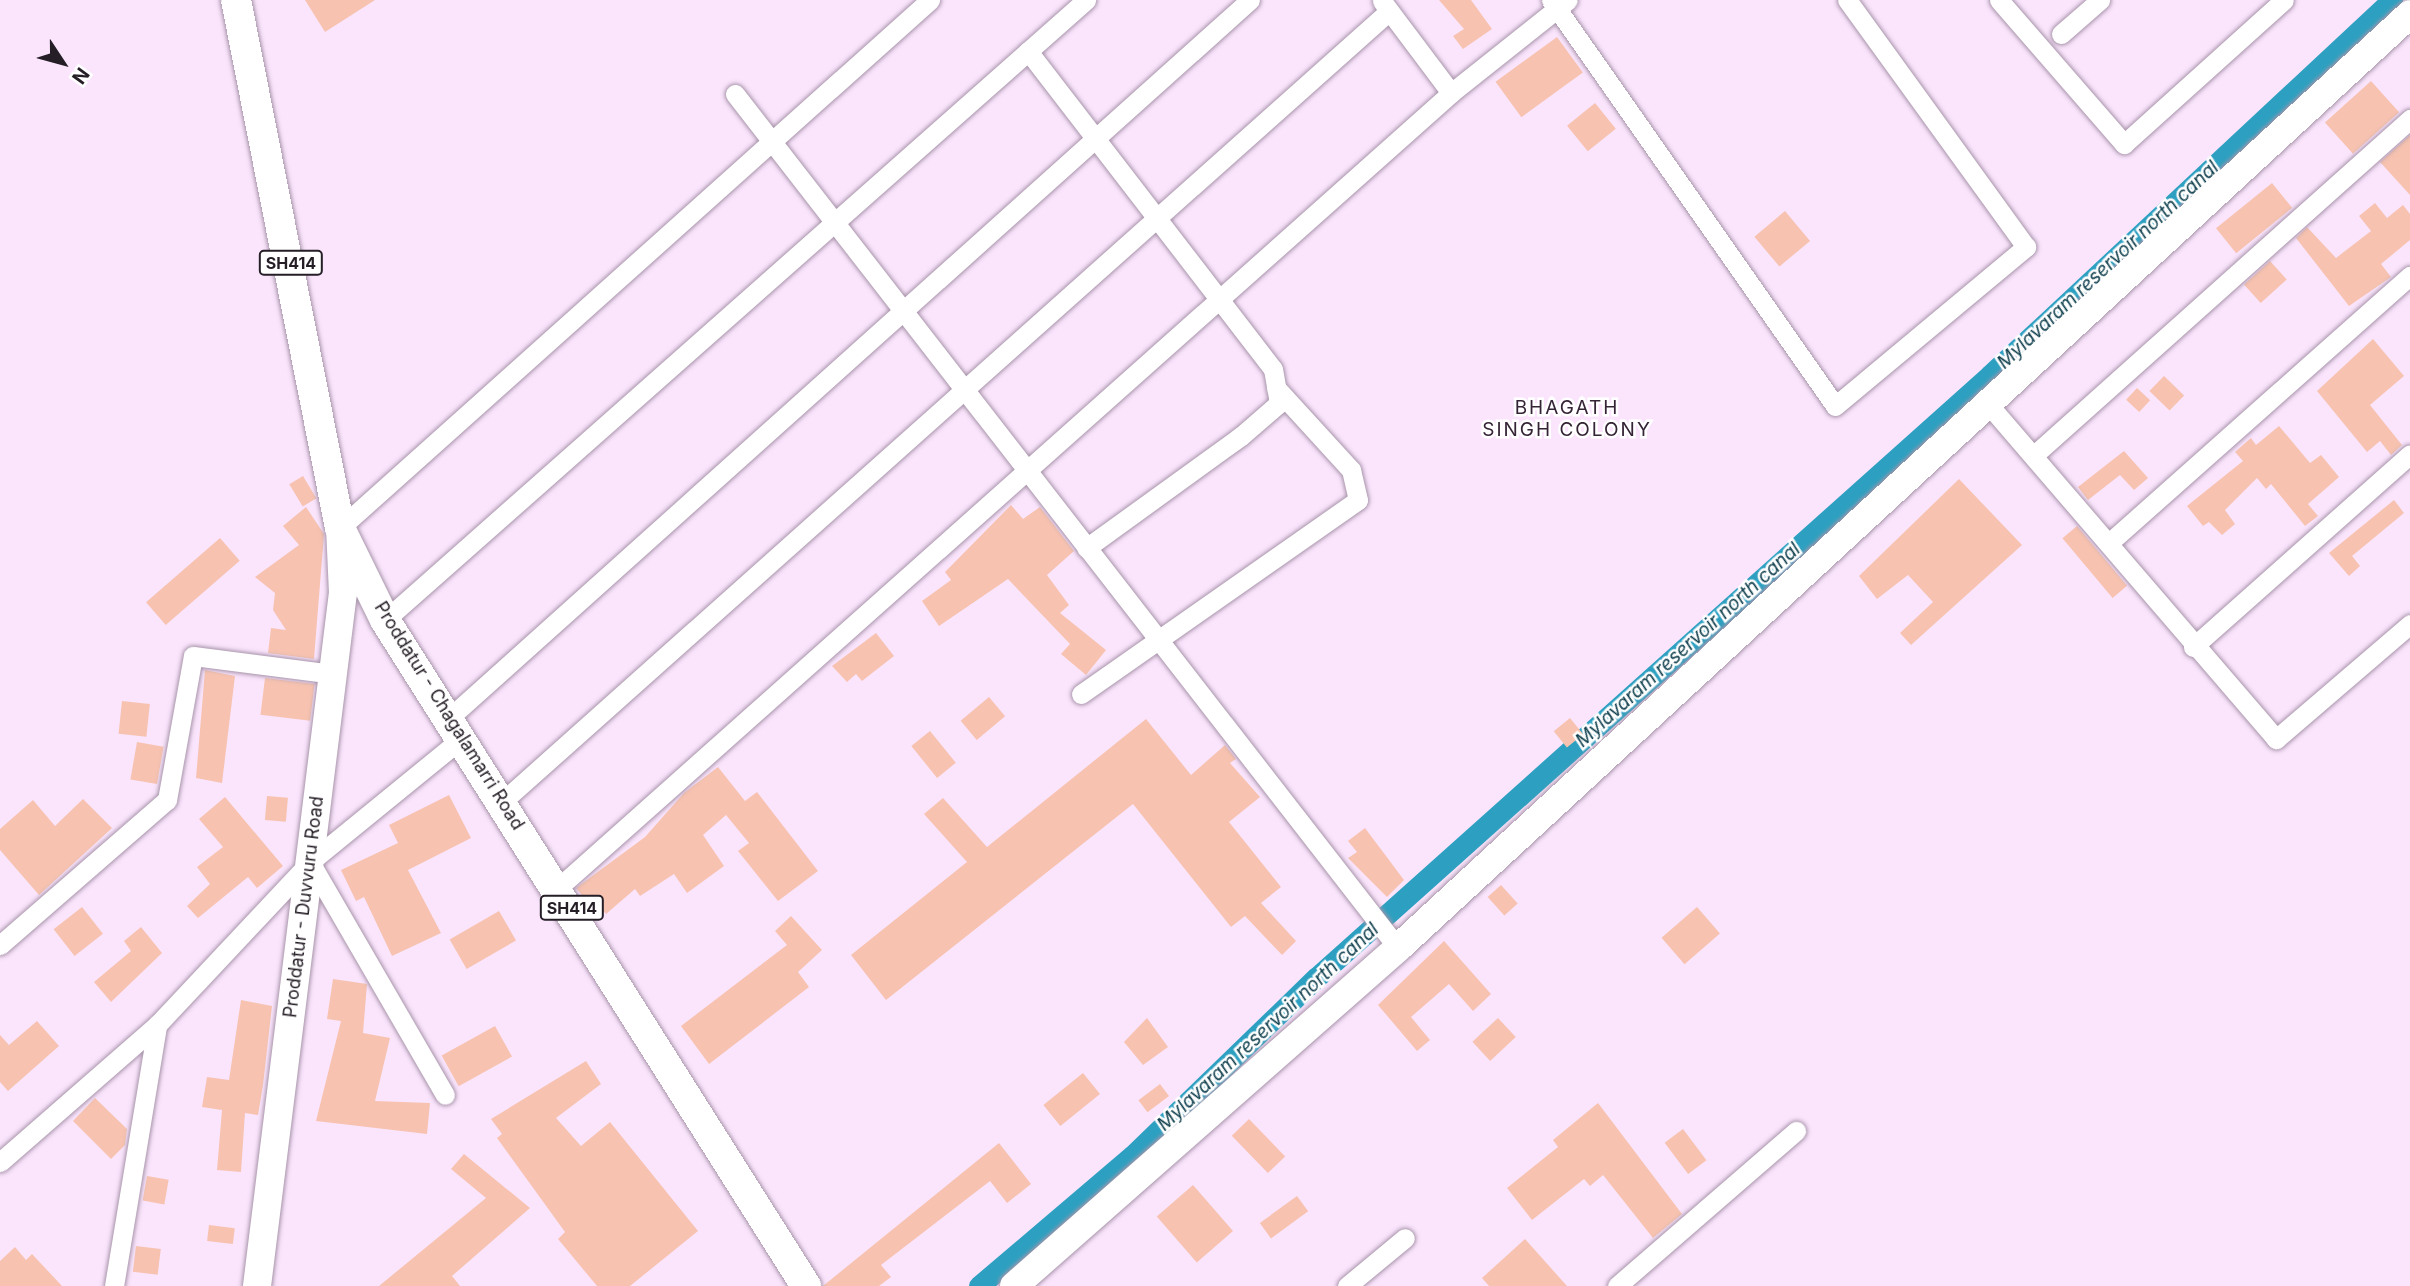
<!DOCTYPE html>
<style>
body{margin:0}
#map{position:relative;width:2410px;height:1286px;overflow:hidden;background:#fae5fd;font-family:Inter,sans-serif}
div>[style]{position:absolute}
.canal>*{height:21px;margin:-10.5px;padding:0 10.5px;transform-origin:10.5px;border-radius:10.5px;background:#2da0c1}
.building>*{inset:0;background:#f7c3b0;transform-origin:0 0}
.roads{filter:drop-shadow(0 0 2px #a894aa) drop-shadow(0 0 2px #a894aa)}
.street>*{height:19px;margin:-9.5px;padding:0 9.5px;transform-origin:9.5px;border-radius:9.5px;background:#fff}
.secondary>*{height:28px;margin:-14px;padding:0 14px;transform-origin:14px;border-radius:14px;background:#fff}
.primary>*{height:30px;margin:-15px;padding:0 15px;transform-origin:15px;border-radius:15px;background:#fff}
span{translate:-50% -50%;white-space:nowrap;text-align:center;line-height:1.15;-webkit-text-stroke:5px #fff;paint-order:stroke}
.shield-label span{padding:2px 5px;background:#fff;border:2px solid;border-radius:5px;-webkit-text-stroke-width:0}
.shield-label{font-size:16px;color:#251e26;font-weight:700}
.street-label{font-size:18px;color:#251e26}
.water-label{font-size:19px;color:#10404e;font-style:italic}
.neighbourhood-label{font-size:19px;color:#352436;letter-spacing:2px}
.north{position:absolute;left:28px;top:28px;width:70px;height:70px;-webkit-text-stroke:5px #fff;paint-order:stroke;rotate:126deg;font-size:19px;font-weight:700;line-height:28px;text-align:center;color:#251e26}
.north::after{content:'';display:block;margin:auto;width:24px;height:32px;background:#251e26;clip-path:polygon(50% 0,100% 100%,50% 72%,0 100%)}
</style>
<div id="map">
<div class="canal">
<i style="left:979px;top:1286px;width:201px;rotate:-40.4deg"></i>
<i style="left:1132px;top:1156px;width:257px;rotate:-44.1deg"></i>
<i style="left:1317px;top:977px;width:903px;rotate:-41.81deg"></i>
<i style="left:1990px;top:375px;width:550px;rotate:-43.01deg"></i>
</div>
<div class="building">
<i style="clip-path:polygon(305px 0,375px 0,325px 32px)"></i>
<i style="clip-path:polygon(1439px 0,1471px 0,1492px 29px,1463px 49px,1453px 36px,1464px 29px)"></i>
<i style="left:1557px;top:37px;width:44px;height:76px;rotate:54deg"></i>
<i style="left:2371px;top:81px;width:42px;height:62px;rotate:48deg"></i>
<i style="left:1595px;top:103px;width:33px;height:36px;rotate:51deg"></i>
<i style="clip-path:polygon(2410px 135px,2410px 195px,2380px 162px)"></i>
<i style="left:2272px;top:183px;width:32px;height:72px;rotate:51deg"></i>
<i style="clip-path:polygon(2375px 203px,2387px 218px,2403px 205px,2410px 214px,2410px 240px,2381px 264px,2391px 277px,2349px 306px,2296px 238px,2307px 227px,2336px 258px,2371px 231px,2359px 216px)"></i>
<i style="left:1785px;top:211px;width:39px;height:40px;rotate:50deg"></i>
<i style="left:2270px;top:261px;width:25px;height:35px;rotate:48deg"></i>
<i style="clip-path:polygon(2373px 339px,2404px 376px,2370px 405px,2402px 445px,2391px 455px,2380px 441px,2367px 452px,2317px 391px)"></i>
<i style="left:2164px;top:376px;width:28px;height:21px;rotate:44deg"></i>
<i style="left:2137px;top:388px;width:18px;height:16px;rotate:43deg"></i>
<i style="clip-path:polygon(2279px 426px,2310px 463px,2321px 455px,2339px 477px,2308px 504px,2318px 516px,2305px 526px,2271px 484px,2266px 489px,2257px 478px,2225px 510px,2235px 524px,2222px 535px,2209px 522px,2203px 526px,2187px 506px,2243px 461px,2235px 452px,2251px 438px,2256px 445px)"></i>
<i style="clip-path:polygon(2124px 451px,2148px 478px,2134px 490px,2120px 475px,2088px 500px,2078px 487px)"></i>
<i style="left:303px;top:476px;width:26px;height:16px;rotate:59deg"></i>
<i style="clip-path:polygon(1959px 479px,2022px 545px,1911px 645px,1900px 633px,1933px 602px,1908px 575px,1877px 599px,1859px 576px)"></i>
<i style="clip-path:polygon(2394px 500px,2404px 513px,2352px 556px,2360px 566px,2349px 576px,2329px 553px)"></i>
<i style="clip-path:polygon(1011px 505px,1023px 519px,1040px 507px,1074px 551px,1047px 575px,1069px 605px,1060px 613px,1106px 650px,1086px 675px,1061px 654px,1070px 644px,1008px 579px,939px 626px,922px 601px,951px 580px,945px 572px)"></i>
<i style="clip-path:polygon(306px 507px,324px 534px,314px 659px,268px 653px,271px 628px,286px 630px,273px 610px,275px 593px,255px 577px,299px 545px,283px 526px)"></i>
<i style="left:2077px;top:526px;width:78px;height:19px;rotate:50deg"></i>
<i style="left:220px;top:538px;width:30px;height:98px;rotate:49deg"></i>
<i style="clip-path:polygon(876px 633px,894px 656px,862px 681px,856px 674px,847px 682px,832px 666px)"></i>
<i style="clip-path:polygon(205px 670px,235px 676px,222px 783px,196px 778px)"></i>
<i style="left:265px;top:678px;width:50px;height:37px;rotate:7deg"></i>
<i style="left:989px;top:697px;width:25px;height:37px;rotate:50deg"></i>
<i style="left:122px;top:701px;width:28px;height:33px;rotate:6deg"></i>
<i style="left:1570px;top:718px;width:21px;height:21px;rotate:51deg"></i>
<i style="clip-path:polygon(1146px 719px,1191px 775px,1225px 745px,1236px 759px,1230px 763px,1260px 797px,1229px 822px,1281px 887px,1261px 903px,1296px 941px,1282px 955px,1245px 916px,1231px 927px,1133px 804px,886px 1000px,851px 955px,967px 862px,924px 814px,943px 798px,987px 847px)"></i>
<i style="left:930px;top:731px;width:41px;height:24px;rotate:51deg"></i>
<i style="left:137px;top:742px;width:27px;height:38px;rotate:10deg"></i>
<i style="clip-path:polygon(718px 767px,745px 801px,757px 792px,818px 871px,778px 901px,738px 851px,749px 843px,726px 815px,703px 835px,724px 866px,687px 893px,674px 874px,640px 896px,635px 889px,606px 914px,590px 895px,585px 899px,576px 888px,645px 837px,684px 793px)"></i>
<i style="clip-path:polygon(449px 795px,471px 838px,408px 870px,441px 933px,392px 956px,364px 897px,356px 901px,341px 870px,398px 843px,389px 825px)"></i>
<i style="left:267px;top:796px;width:21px;height:24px;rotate:5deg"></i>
<i style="clip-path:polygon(225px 797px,283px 866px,257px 888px,248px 877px,198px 918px,187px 906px,210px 884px,197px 867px,223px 847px,199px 819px)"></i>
<i style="clip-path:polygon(83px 799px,112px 828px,39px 895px,0 850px,0 829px,33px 800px,55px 826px)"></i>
<i style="clip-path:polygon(1365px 828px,1404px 880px,1387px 897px,1348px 858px,1357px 852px,1348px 841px)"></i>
<i style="left:1501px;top:885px;width:25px;height:18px;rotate:48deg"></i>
<i style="left:82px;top:907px;width:34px;height:36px;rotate:52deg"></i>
<i style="left:1697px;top:907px;width:35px;height:47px;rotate:49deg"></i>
<i style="left:499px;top:911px;width:34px;height:57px;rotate:60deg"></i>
<i style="clip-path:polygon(791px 916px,822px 950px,798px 972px,809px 987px,709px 1064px,681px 1026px,787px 945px,775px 931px)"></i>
<i style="clip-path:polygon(141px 927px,162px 953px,111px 1002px,94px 982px,131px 951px,124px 941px)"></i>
<i style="clip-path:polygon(1444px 941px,1491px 994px,1473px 1011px,1449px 984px,1411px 1017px,1430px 1040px,1417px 1051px,1378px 1005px)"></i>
<i style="clip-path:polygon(333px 979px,367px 984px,363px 1033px,390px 1038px,375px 1101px,430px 1103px,427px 1134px,316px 1121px,341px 1021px,327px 1019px)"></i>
<i style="clip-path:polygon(241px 1000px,272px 1006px,263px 1085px,258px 1115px,245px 1113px,241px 1172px,217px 1170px,222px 1110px,202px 1107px,207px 1077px,229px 1080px)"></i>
<i style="clip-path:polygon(1147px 1018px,1168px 1047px,1143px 1065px,1124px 1042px)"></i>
<i style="left:1498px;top:1018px;width:26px;height:35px;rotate:47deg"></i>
<i style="clip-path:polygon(37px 1021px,59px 1046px,8px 1091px,0 1082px,0 1035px,9px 1045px)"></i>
<i style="left:495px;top:1026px;width:35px;height:61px;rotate:61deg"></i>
<i style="clip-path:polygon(586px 1061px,601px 1084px,556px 1118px,581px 1146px,610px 1122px,698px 1231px,630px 1286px,597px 1286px,558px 1239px,565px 1232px,497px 1138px,502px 1134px,491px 1119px)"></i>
<i style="left:1083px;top:1073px;width:27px;height:51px;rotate:51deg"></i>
<i style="left:1160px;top:1084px;width:15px;height:27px;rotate:53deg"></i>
<i style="clip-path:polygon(95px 1098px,127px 1129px,125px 1145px,111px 1159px,73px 1121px)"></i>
<i style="clip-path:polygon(1598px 1103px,1682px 1214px,1653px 1238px,1603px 1175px,1590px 1186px,1584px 1179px,1532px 1220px,1507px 1188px,1558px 1147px,1553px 1140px)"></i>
<i style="left:1249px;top:1119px;width:52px;height:24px;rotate:46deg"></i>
<i style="left:1683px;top:1129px;width:39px;height:23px;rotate:53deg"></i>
<i style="clip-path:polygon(999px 1143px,1031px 1184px,1007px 1203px,990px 1181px,881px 1265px,891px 1277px,879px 1286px,823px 1286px)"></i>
<i style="clip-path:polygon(464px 1154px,530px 1208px,452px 1276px,460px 1286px,379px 1286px,486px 1198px,451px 1169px)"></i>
<i style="left:147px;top:1176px;width:22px;height:25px;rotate:10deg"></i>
<i style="left:1193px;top:1185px;width:61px;height:48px;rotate:49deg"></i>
<i style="left:1297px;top:1196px;width:19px;height:46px;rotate:54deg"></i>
<i style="left:209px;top:1225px;width:26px;height:16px;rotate:7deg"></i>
<i style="clip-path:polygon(1525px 1239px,1567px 1286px,1489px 1286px,1482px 1278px)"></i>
<i style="left:136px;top:1246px;width:25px;height:26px;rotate:7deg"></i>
<i style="clip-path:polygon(15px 1247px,26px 1260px,32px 1254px,62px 1286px,0 1286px,0 1261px)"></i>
</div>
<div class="roads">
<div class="street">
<i style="left:1551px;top:0;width:495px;rotate:55deg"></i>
<i style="left:1835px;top:406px;width:249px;rotate:-39.8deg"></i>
<i style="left:2026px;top:247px;width:305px;rotate:-125.9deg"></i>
<i style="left:1999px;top:0;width:191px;rotate:49deg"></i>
<i style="left:2124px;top:144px;width:215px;rotate:-42deg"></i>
<i style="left:1382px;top:1px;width:115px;rotate:53.1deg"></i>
<i style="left:2061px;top:34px;width:52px;rotate:-41.1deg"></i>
<i style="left:1028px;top:51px;width:401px;rotate:52.4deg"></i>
<i style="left:1273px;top:369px;width:27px;rotate:80deg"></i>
<i style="left:1278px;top:396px;width:8px;rotate:90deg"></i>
<i style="left:1278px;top:404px;width:49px;rotate:139.1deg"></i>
<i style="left:1241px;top:436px;width:191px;rotate:144.1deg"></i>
<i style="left:735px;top:94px;width:1081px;rotate:52.18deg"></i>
<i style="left:1988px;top:404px;width:442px;rotate:49.3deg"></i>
<i style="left:2276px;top:739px;width:177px;rotate:-40.6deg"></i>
<i style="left:2033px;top:456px;width:506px;rotate:-41.79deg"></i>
<i style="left:340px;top:528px;width:792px;rotate:-41.83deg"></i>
<i style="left:2110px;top:542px;width:401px;rotate:-41.6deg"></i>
<i style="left:385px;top:620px;width:936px;rotate:-41.49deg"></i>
<i style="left:2193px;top:647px;width:290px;rotate:-41.6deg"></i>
<i style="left:1081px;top:694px;width:338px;rotate:-35deg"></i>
<i style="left:1358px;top:500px;width:31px;rotate:-103deg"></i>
<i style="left:1351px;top:470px;width:111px;rotate:-132.4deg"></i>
<i style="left:448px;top:719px;width:1077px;rotate:-41.88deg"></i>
<i style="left:503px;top:801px;width:1187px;rotate:-41.72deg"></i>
<i style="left:310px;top:862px;width:269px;rotate:59.9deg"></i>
<i style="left:559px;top:887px;width:1194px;rotate:-41.67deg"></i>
<i style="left:1451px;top:93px;width:149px;rotate:-38.5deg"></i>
<i style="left:0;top:945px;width:221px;rotate:-41deg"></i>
<i style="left:167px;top:800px;width:146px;rotate:-79.8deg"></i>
<i style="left:193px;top:656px;width:141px;rotate:7.3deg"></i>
<i style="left:0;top:1162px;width:208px;rotate:-41.1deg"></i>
<i style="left:157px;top:1025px;width:224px;rotate:-46.8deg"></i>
<i style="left:310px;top:862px;width:198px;rotate:-39.2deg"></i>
<i style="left:114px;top:1286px;width:265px;rotate:-80.6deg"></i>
<i style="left:1347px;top:1286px;width:75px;rotate:-39.6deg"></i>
<i style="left:1617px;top:1286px;width:237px;rotate:-40.9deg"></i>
</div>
<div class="secondary">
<i style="left:257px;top:1286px;width:698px;rotate:-82.93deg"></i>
<i style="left:343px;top:593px;width:65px;rotate:-92.6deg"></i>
<i style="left:1014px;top:1286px;width:512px;rotate:-41.35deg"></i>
<i style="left:1398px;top:948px;width:1377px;rotate:-42.7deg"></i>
</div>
<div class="primary">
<i style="left:236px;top:0;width:538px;rotate:78.86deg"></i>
<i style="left:340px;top:528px;width:102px;rotate:63.9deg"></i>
<i style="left:385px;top:620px;width:788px;rotate:57.7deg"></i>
</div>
</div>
<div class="shield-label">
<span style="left:291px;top:263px">SH414</span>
<span style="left:572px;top:908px">SH414</span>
</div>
<div class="street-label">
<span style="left:449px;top:716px;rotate:58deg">Proddatur - Chagalamarri Road</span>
<span style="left:304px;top:907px;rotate:-83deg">Proddatur - Duvvuru Road</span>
</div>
<div class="water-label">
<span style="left:2108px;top:265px;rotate:-43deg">Mylavaram reservoir north canal</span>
<span style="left:1688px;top:645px;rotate:-42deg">Mylavaram reservoir north canal</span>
<span style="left:1268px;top:1027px;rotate:-43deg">Mylavaram reservoir north canal</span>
</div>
<div class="neighbourhood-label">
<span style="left:1567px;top:419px">BHAGATH<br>SINGH COLONY</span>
</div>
<div class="north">N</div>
</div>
